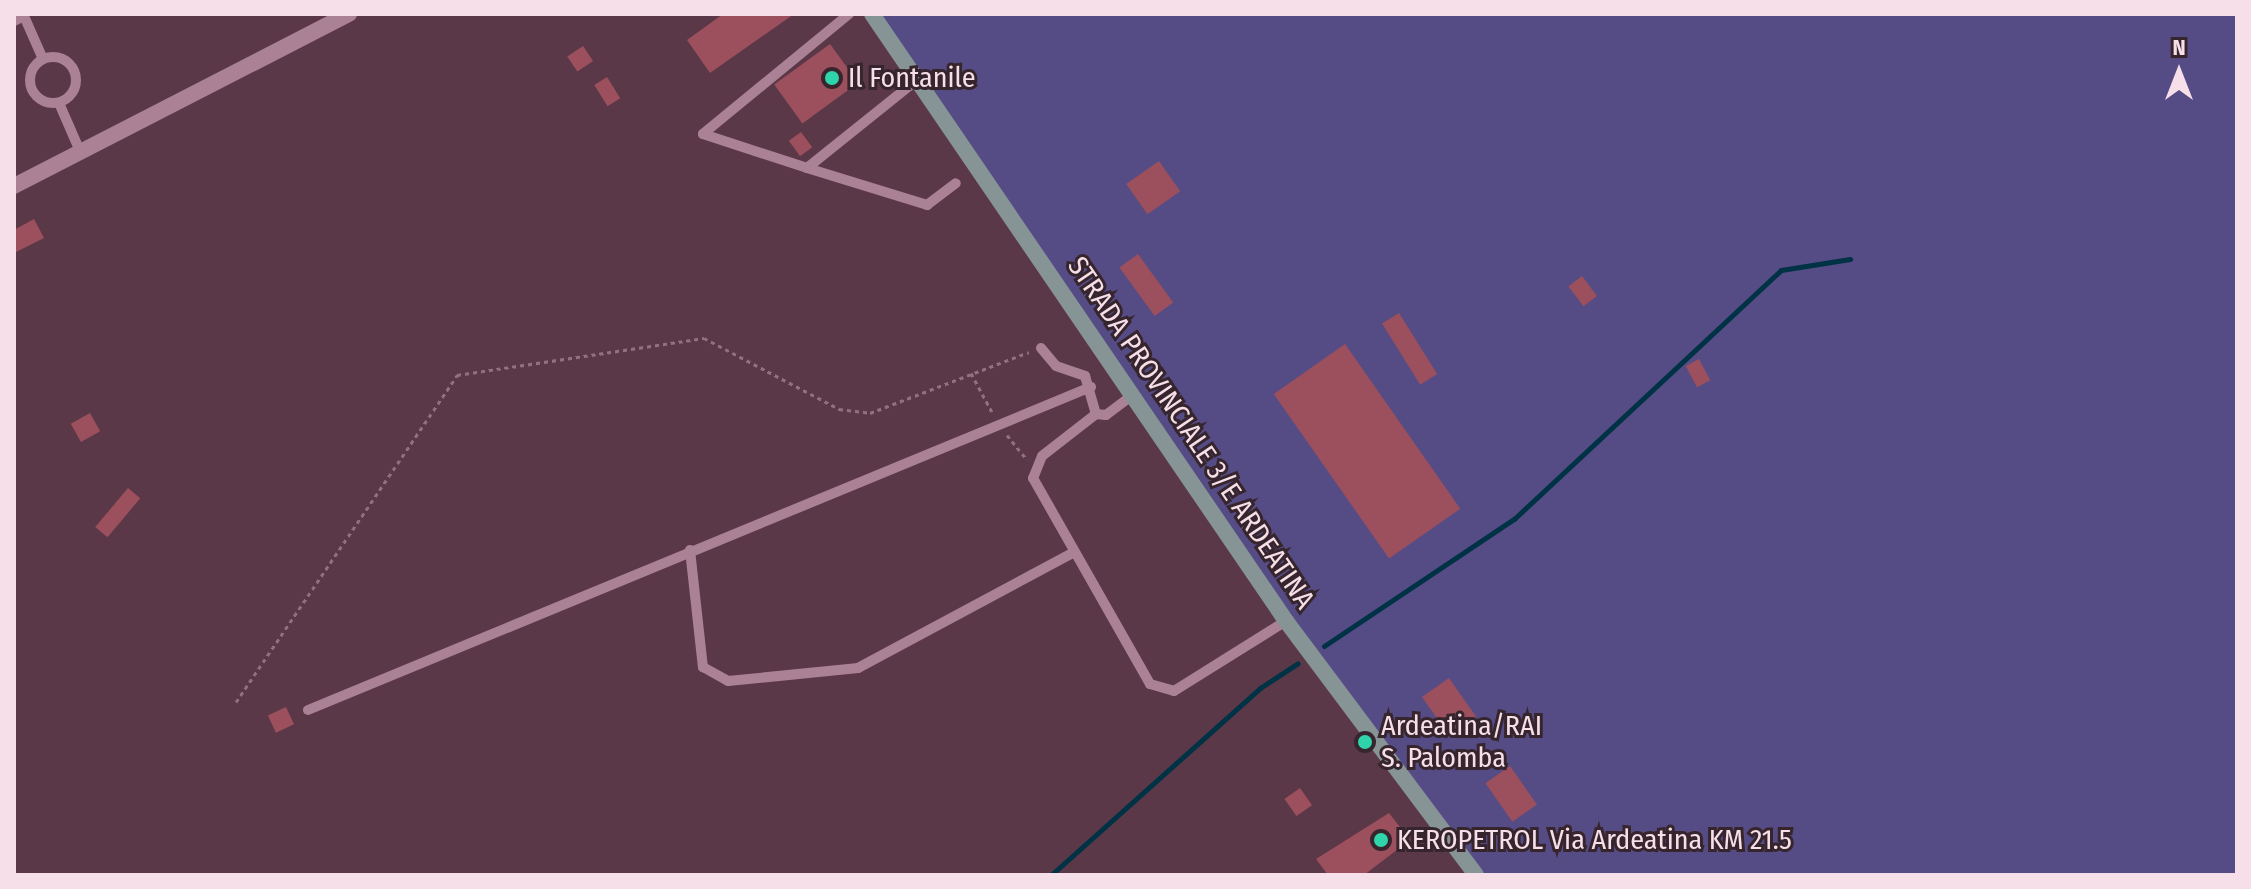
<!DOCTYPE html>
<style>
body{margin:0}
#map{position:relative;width:2251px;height:889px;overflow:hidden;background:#5b3848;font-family:"Fira Sans Condensed",sans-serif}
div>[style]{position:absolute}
.green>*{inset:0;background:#564c85}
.stream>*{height:5px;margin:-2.5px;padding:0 2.5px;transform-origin:2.5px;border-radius:2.5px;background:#003246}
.building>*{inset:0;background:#9c4f5c;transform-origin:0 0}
.path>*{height:3px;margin-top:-1.5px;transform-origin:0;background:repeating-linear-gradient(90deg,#90717e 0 4px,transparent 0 8px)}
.service>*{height:10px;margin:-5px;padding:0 5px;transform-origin:5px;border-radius:5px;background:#ab8295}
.service>.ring{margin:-5px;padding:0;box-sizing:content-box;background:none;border:10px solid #ab8295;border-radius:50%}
.minor>*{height:16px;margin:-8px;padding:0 8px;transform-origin:8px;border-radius:8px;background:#ab8295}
.secondary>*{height:16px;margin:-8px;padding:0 8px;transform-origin:8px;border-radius:8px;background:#879496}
.dots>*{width:22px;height:22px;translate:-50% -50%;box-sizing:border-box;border:4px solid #36252d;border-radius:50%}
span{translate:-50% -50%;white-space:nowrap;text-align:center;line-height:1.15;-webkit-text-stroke:6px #36252d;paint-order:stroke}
.poi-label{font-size:28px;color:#f6dfe8}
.left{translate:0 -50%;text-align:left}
.street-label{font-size:28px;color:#f6dfe8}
.frame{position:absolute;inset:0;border:16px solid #f6dfe8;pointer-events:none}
.north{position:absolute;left:2139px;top:32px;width:80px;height:80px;-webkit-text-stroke:6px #36252d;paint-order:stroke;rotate:0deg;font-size:22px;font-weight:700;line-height:32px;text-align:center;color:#f6dfe8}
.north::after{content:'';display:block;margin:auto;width:28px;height:36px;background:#f6dfe8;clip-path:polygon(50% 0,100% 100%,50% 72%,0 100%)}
</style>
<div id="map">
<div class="green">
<i style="clip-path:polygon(872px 14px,2237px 14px,2237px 875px,1477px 875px,1286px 621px)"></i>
</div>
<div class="stream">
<i style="left:1324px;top:646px;width:229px;rotate:-33.8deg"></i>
<i style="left:1514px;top:519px;width:365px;rotate:-43deg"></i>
<i style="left:1781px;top:270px;width:70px;rotate:-9.1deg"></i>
<i style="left:1051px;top:875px;width:280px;rotate:-41.8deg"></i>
<i style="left:1260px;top:688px;width:45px;rotate:-33.3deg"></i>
</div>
<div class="building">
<i style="clip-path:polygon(723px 14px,794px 14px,710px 73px,687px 40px)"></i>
<i style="left:830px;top:44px;width:48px;height:69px;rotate:54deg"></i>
<i style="left:583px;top:46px;width:18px;height:19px;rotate:56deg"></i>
<i style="left:607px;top:77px;width:25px;height:15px;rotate:58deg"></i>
<i style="left:801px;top:132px;width:19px;height:15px;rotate:54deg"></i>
<i style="left:1159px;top:161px;width:37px;height:40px;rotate:55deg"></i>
<i style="clip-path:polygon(34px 219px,44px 238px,14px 253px,14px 230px)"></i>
<i style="left:1138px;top:254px;width:60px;height:23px;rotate:54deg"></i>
<i style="left:1582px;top:276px;width:25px;height:17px;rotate:53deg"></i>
<i style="left:1399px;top:313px;width:72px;height:20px;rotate:58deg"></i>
<i style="left:1345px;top:344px;width:201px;height:87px;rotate:55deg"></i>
<i style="left:1699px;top:359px;width:24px;height:15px;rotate:62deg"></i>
<i style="left:90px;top:413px;width:21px;height:22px;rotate:61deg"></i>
<i style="left:128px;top:488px;width:16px;height:51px;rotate:40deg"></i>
<i style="left:1449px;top:678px;width:47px;height:33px;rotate:55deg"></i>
<i style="left:286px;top:707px;width:19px;height:20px;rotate:65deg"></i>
<i style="left:1510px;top:766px;width:47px;height:30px;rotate:55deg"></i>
<i style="left:1300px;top:788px;width:21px;height:19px;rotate:55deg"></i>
<i style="clip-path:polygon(1389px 813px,1410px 840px,1364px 875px,1328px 875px,1316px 859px)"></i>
</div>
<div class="path">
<i style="left:971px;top:373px;width:44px;rotate:61.7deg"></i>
<i style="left:1007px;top:435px;width:32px;rotate:51deg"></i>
<i style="left:236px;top:702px;width:395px;rotate:-55.9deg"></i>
<i style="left:457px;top:375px;width:250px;rotate:-8.5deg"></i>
<i style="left:704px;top:338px;width:153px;rotate:27.7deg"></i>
<i style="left:839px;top:409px;width:31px;rotate:7deg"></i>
<i style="left:870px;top:413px;width:170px;rotate:-21deg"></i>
</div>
<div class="service">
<i style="left:849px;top:14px;width:189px;rotate:140.6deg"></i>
<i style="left:703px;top:134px;width:109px;rotate:18.1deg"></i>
<i style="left:807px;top:168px;width:142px;rotate:-38.7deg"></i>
<i style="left:14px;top:21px;width:11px;rotate:-27deg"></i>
<i style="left:24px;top:16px;width:47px;rotate:66.2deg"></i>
<i class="ring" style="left:30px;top:57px;width:36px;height:36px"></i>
<i style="left:59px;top:103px;width:52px;rotate:66.4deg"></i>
<i style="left:807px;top:168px;width:126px;rotate:17.1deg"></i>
<i style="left:927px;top:205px;width:36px;rotate:-37deg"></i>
<i style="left:1041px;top:348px;width:23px;rotate:50deg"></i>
<i style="left:1056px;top:366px;width:31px;rotate:19deg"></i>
<i style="left:1085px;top:376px;width:40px;rotate:74deg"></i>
<i style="left:1096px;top:414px;width:68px;rotate:142.1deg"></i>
<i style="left:1042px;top:456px;width:24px;rotate:112deg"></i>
<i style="left:1033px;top:478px;width:237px;rotate:60.4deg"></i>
<i style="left:1150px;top:684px;width:25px;rotate:16deg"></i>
<i style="left:1174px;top:691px;width:132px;rotate:-32deg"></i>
<i style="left:1096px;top:414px;width:10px;rotate:6deg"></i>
<i style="left:1106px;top:415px;width:35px;rotate:-37deg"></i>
<i style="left:690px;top:550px;width:118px;rotate:83.7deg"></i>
<i style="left:703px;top:667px;width:29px;rotate:29deg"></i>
<i style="left:728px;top:681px;width:131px;rotate:-5.7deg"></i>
<i style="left:858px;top:668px;width:245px;rotate:-28.2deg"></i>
<i style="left:308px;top:710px;width:847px;rotate:-22.42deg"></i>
</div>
<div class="minor">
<i style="left:14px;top:186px;width:377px;rotate:-27.2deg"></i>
</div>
<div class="secondary">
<i style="left:872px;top:14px;width:735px;rotate:55.7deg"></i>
<i style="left:1286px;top:621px;width:317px;rotate:53.2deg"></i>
</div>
<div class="dots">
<i style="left:832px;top:78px;background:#30d4aa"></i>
<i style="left:1365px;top:742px;background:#30d4aa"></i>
<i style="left:1381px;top:840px;background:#30d4aa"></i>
</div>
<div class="poi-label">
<span class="left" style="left:848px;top:78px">Il Fontanile</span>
<span class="left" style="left:1381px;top:742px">Ardeatina/RAI<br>S. Palomba</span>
<span class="left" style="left:1397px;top:840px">KEROPETROL Via Ardeatina KM 21.5</span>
</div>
<div class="street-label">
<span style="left:1191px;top:433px;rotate:56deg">STRADA PROVINCIALE 3/E ARDEATINA</span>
</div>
<div class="frame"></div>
<div class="north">N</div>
</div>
